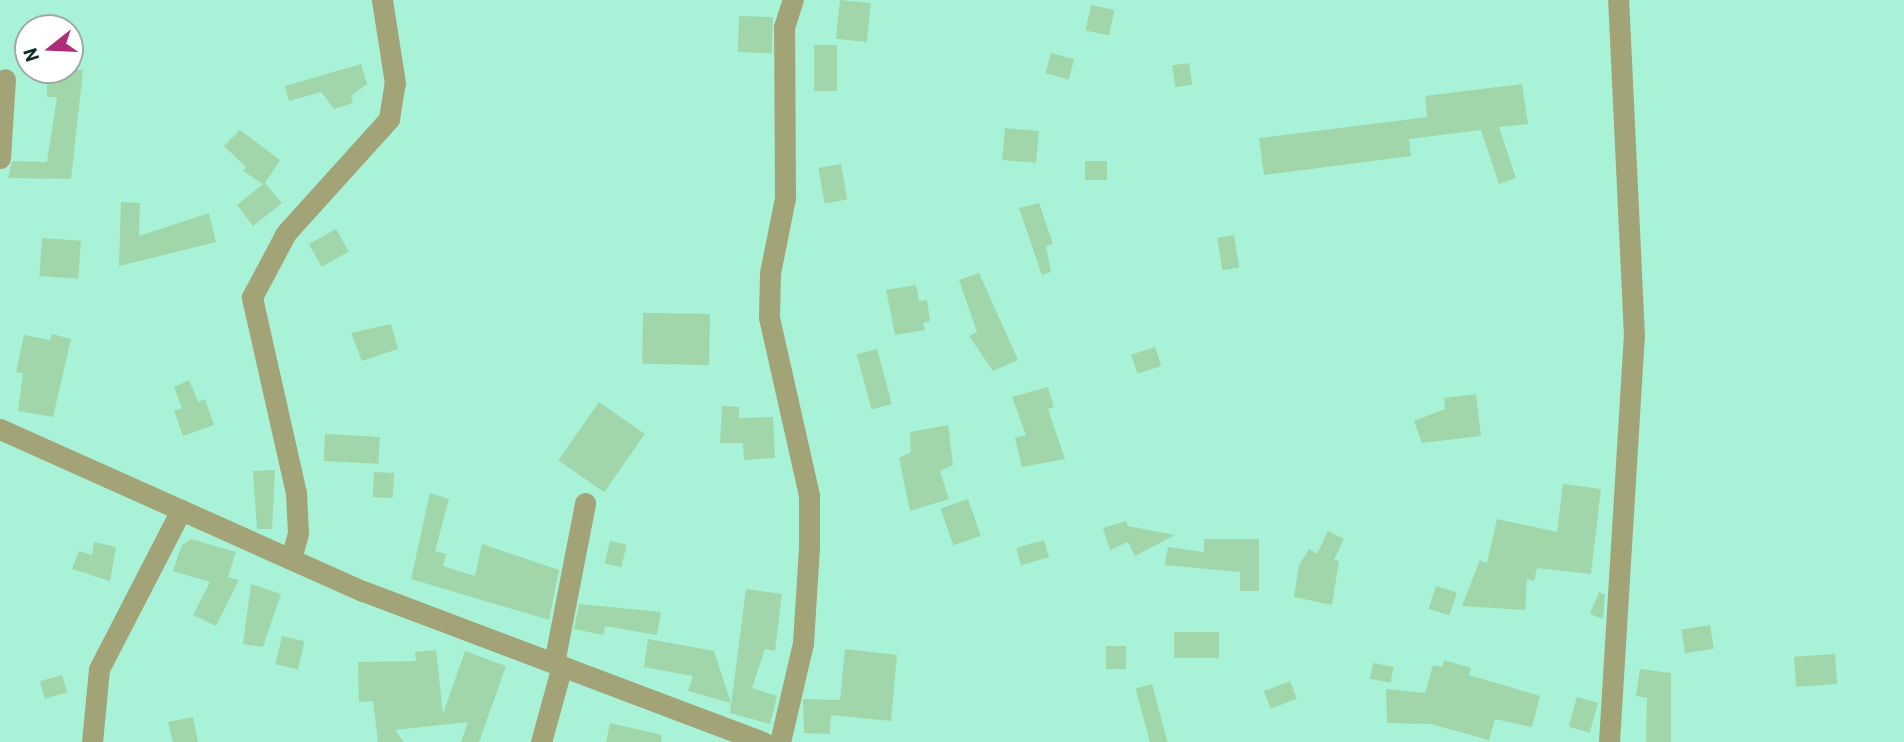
<!DOCTYPE html>
<style>
body{margin:0}
#map{position:relative;width:1904px;height:742px;overflow:hidden;background:#a8f3d7;font-family:Barlow,sans-serif}
div>[style]{position:absolute}
.building>*{inset:0;background:#a0d6a9;transform-origin:0 0}
.minor>*{height:21px;margin:-10.5px;padding:0 10.5px;transform-origin:10.5px;border-radius:10.5px;background:#a2a376}
span{translate:-50% -50%;white-space:nowrap;text-align:center;line-height:1.15;-webkit-text-stroke:7px #fff;paint-order:stroke}
.north{position:absolute;left:14px;top:14px;width:70px;height:70px;box-sizing:border-box;background:#fff;border:2px solid #9faba7;border-radius:50%;rotate:252deg;font-size:19px;font-weight:700;line-height:28px;text-align:center;color:#0f2e24}
.north::after{content:'';display:block;margin:auto;width:24px;height:32px;background:#ad2b78;clip-path:polygon(50% 0,100% 100%,50% 72%,0 100%)}
</style>
<div id="map">
<div class="building">
<i style="left:840px;top:0;width:31px;height:39px;rotate:6deg"></i>
<i style="left:1091px;top:5px;width:24px;height:26px;rotate:12deg"></i>
<i style="left:739px;top:16px;width:34px;height:36px;rotate:2deg"></i>
<i style="left:814px;top:45px;width:23px;height:46px"></i>
<i style="left:1051px;top:53px;width:24px;height:21px;rotate:15deg"></i>
<i style="left:1189px;top:63px;width:22px;height:17px;rotate:82deg"></i>
<i style="clip-path:polygon(361px 64px,367px 84px,351px 96px,353px 103px,334px 109px,321px 92px,289px 101px,285px 86px)"></i>
<i style="clip-path:polygon(57px 70px,83px 70px,71px 179px,8px 178px,12px 161px,47px 162px,57px 97px,47px 97px,47px 80px,57px 80px)"></i>
<i style="clip-path:polygon(1522px 84px,1528px 124px,1499px 127px,1516px 178px,1499px 184px,1481px 130px,1409px 139px,1411px 156px,1264px 175px,1259px 138px,1427px 117px,1425px 96px)"></i>
<i style="left:1005px;top:128px;width:34px;height:32px;rotate:5deg"></i>
<i style="clip-path:polygon(240px 130px,280px 160px,265px 183px,282px 203px,253px 226px,237px 205px,263px 184px,243px 171px,246px 167px,224px 146px)"></i>
<i style="left:1085px;top:161px;width:22px;height:19px"></i>
<i style="left:841px;top:164px;width:36px;height:23px;rotate:80deg"></i>
<i style="clip-path:polygon(121px 202px,140px 203px,139px 236px,209px 213px,216px 242px,119px 266px)"></i>
<i style="clip-path:polygon(1039px 203px,1053px 244px,1046px 246px,1051px 272px,1042px 275px,1019px 208px)"></i>
<i style="left:336px;top:229px;width:26px;height:31px;rotate:61deg"></i>
<i style="left:1234px;top:235px;width:33px;height:17px;rotate:81deg"></i>
<i style="left:42px;top:238px;width:39px;height:38px;rotate:4deg"></i>
<i style="clip-path:polygon(979px 273px,1018px 360px,993px 371px,969px 336px,977px 332px,959px 280px)"></i>
<i style="clip-path:polygon(916px 285px,919px 301px,927px 300px,930px 321px,923px 323px,925px 330px,895px 335px,886px 290px)"></i>
<i style="left:710px;top:314px;width:51px;height:67px;rotate:91deg"></i>
<i style="clip-path:polygon(391px 324px,398px 349px,362px 361px,351px 333px)"></i>
<i style="clip-path:polygon(52px 334px,71px 339px,53px 417px,18px 411px,23px 373px,16px 372px,24px 335px,50px 340px)"></i>
<i style="left:1155px;top:347px;width:20px;height:25px;rotate:72deg"></i>
<i style="left:877px;top:349px;width:57px;height:21px;rotate:75deg"></i>
<i style="clip-path:polygon(189px 380px,198px 402px,205px 399px,214px 425px,183px 436px,174px 411px,182px 408px,174px 387px)"></i>
<i style="clip-path:polygon(1048px 387px,1054px 407px,1048px 409px,1065px 459px,1022px 467px,1015px 438px,1026px 435px,1012px 397px)"></i>
<i style="clip-path:polygon(1476px 394px,1481px 436px,1422px 443px,1414px 421px,1445px 409px,1444px 398px)"></i>
<i style="left:599px;top:402px;width:56px;height:71px;rotate:35deg"></i>
<i style="clip-path:polygon(722px 406px,739px 407px,739px 418px,773px 417px,775px 458px,744px 460px,743px 443px,720px 443px)"></i>
<i style="clip-path:polygon(948px 425px,953px 465px,940px 471px,949px 499px,910px 511px,899px 458px,911px 452px,910px 432px)"></i>
<i style="left:325px;top:434px;width:55px;height:27px;rotate:3deg"></i>
<i style="clip-path:polygon(275px 470px,272px 529px,257px 529px,253px 471px)"></i>
<i style="left:374px;top:472px;width:20px;height:25px;rotate:3deg"></i>
<i style="clip-path:polygon(1563px 484px,1601px 489px,1591px 574px,1537px 568px,1534px 581px,1527px 579px,1525px 610px,1462px 606px,1480px 560px,1487px 563px,1497px 519px,1557px 532px)"></i>
<i style="clip-path:polygon(430px 493px,449px 499px,435px 551px,446px 554px,443px 566px,475px 576px,482px 544px,559px 570px,549px 620px,411px 579px)"></i>
<i style="left:968px;top:499px;width:39px;height:29px;rotate:71deg"></i>
<i style="clip-path:polygon(1126px 521px,1128px 526px,1175px 535px,1135px 556px,1128px 542px,1110px 550px,1103px 528px)"></i>
<i style="clip-path:polygon(1328px 531px,1344px 539px,1334px 560px,1339px 561px,1332px 605px,1294px 597px,1299px 565px,1309px 549px,1317px 554px)"></i>
<i style="clip-path:polygon(191px 539px,236px 552px,228px 577px,239px 580px,216px 626px,193px 615px,210px 582px,173px 571px,182px 545px)"></i>
<i style="clip-path:polygon(1204px 539px,1259px 539px,1259px 591px,1240px 591px,1240px 572px,1165px 565px,1168px 547px,1204px 552px)"></i>
<i style="left:1044px;top:540px;width:18px;height:29px;rotate:74deg"></i>
<i style="left:610px;top:541px;width:17px;height:23px;rotate:13deg"></i>
<i style="clip-path:polygon(94px 542px,116px 547px,110px 581px,72px 569px,79px 551px,92px 555px)"></i>
<i style="clip-path:polygon(251px 584px,281px 594px,263px 647px,243px 644px)"></i>
<i style="left:1436px;top:586px;width:22px;height:24px;rotate:18deg"></i>
<i style="clip-path:polygon(746px 589px,782px 594px,775px 651px,765px 649px,752px 688px,777px 696px,770px 724px,730px 713px)"></i>
<i style="clip-path:polygon(1599px 592px,1605px 595px,1603px 619px,1590px 614px)"></i>
<i style="clip-path:polygon(579px 604px,661px 612px,657px 635px,605px 626px,603px 635px,574px 629px)"></i>
<i style="left:1710px;top:625px;width:24px;height:29px;rotate:81deg"></i>
<i style="left:1219px;top:632px;width:26px;height:45px;rotate:90deg"></i>
<i style="left:282px;top:636px;width:23px;height:29px;rotate:13deg"></i>
<i style="clip-path:polygon(648px 639px,714px 651px,731px 703px,688px 691px,693px 676px,644px 667px)"></i>
<i style="left:1106px;top:646px;width:20px;height:23px"></i>
<i style="clip-path:polygon(845px 649px,897px 655px,891px 721px,831px 715px,830px 734px,804px 733px,803px 699px,840px 700px)"></i>
<i style="clip-path:polygon(436px 650px,443px 714px,465px 651px,506px 666px,479px 742px,461px 742px,468px 722px,395px 730px,404px 742px,378px 742px,373px 701px,359px 702px,358px 662px,416px 661px,415px 652px)"></i>
<i style="left:1835px;top:654px;width:30px;height:41px;rotate:86deg"></i>
<i style="clip-path:polygon(1444px 660px,1471px 668px,1469px 675px,1540px 696px,1532px 727px,1495px 719px,1489px 740px,1431px 724px,1387px 723px,1386px 689px,1425px 693px,1433px 665px,1442px 667px)"></i>
<i style="left:1373px;top:663px;width:21px;height:16px;rotate:11deg"></i>
<i style="clip-path:polygon(1640px 669px,1671px 673px,1671px 742px,1646px 742px,1647px 698px,1636px 696px)"></i>
<i style="left:62px;top:675px;width:18px;height:23px;rotate:74deg"></i>
<i style="left:1290px;top:681px;width:19px;height:28px;rotate:69deg"></i>
<i style="left:1152px;top:684px;width:60px;height:17px;rotate:75deg"></i>
<i style="left:1577px;top:697px;width:22px;height:31px;rotate:16deg"></i>
<i style="clip-path:polygon(193px 717px,198px 742px,173px 742px,168px 722px)"></i>
<i style="clip-path:polygon(610px 723px,662px 735px,661px 742px,606px 742px)"></i>
</div>
<div class="minor">
<i style="left:0;top:158px;width:79px;rotate:-86.4deg"></i>
<i style="left:0;top:429px;width:398px;rotate:24.1deg"></i>
<i style="left:363px;top:591px;width:428px;rotate:20.7deg"></i>
<i style="left:291px;top:559px;width:27px;rotate:-75deg"></i>
<i style="left:298px;top:533px;width:40px;rotate:-92.9deg"></i>
<i style="left:296px;top:493px;width:201px;rotate:-102.7deg"></i>
<i style="left:252px;top:297px;width:72px;rotate:-62deg"></i>
<i style="left:286px;top:233px;width:154px;rotate:-47.9deg"></i>
<i style="left:389px;top:119px;width:36px;rotate:-81deg"></i>
<i style="left:395px;top:83px;width:84px;rotate:-98.9deg"></i>
<i style="left:554px;top:663px;width:163px;rotate:-79deg"></i>
<i style="left:92px;top:742px;width:73px;rotate:-84.5deg"></i>
<i style="left:99px;top:669px;width:179px;rotate:-62.7deg"></i>
<i style="left:541px;top:742px;width:79px;rotate:-74.6deg"></i>
<i style="left:780px;top:742px;width:102px;rotate:-76.9deg"></i>
<i style="left:803px;top:643px;width:96px;rotate:-86.4deg"></i>
<i style="left:809px;top:547px;width:52px;rotate:-90deg"></i>
<i style="left:809px;top:495px;width:182px;rotate:-102.7deg"></i>
<i style="left:769px;top:317px;width:44px;rotate:-88.7deg"></i>
<i style="left:770px;top:273px;width:76px;rotate:-78.7deg"></i>
<i style="left:785px;top:198px;width:171px;rotate:-90.3deg"></i>
<i style="left:784px;top:27px;width:28px;rotate:-72deg"></i>
<i style="left:1609px;top:742px;width:407px;rotate:-86.5deg"></i>
<i style="left:1634px;top:336px;width:336px;rotate:-92.7deg"></i>
</div>
<div class="north">N</div>
</div>
